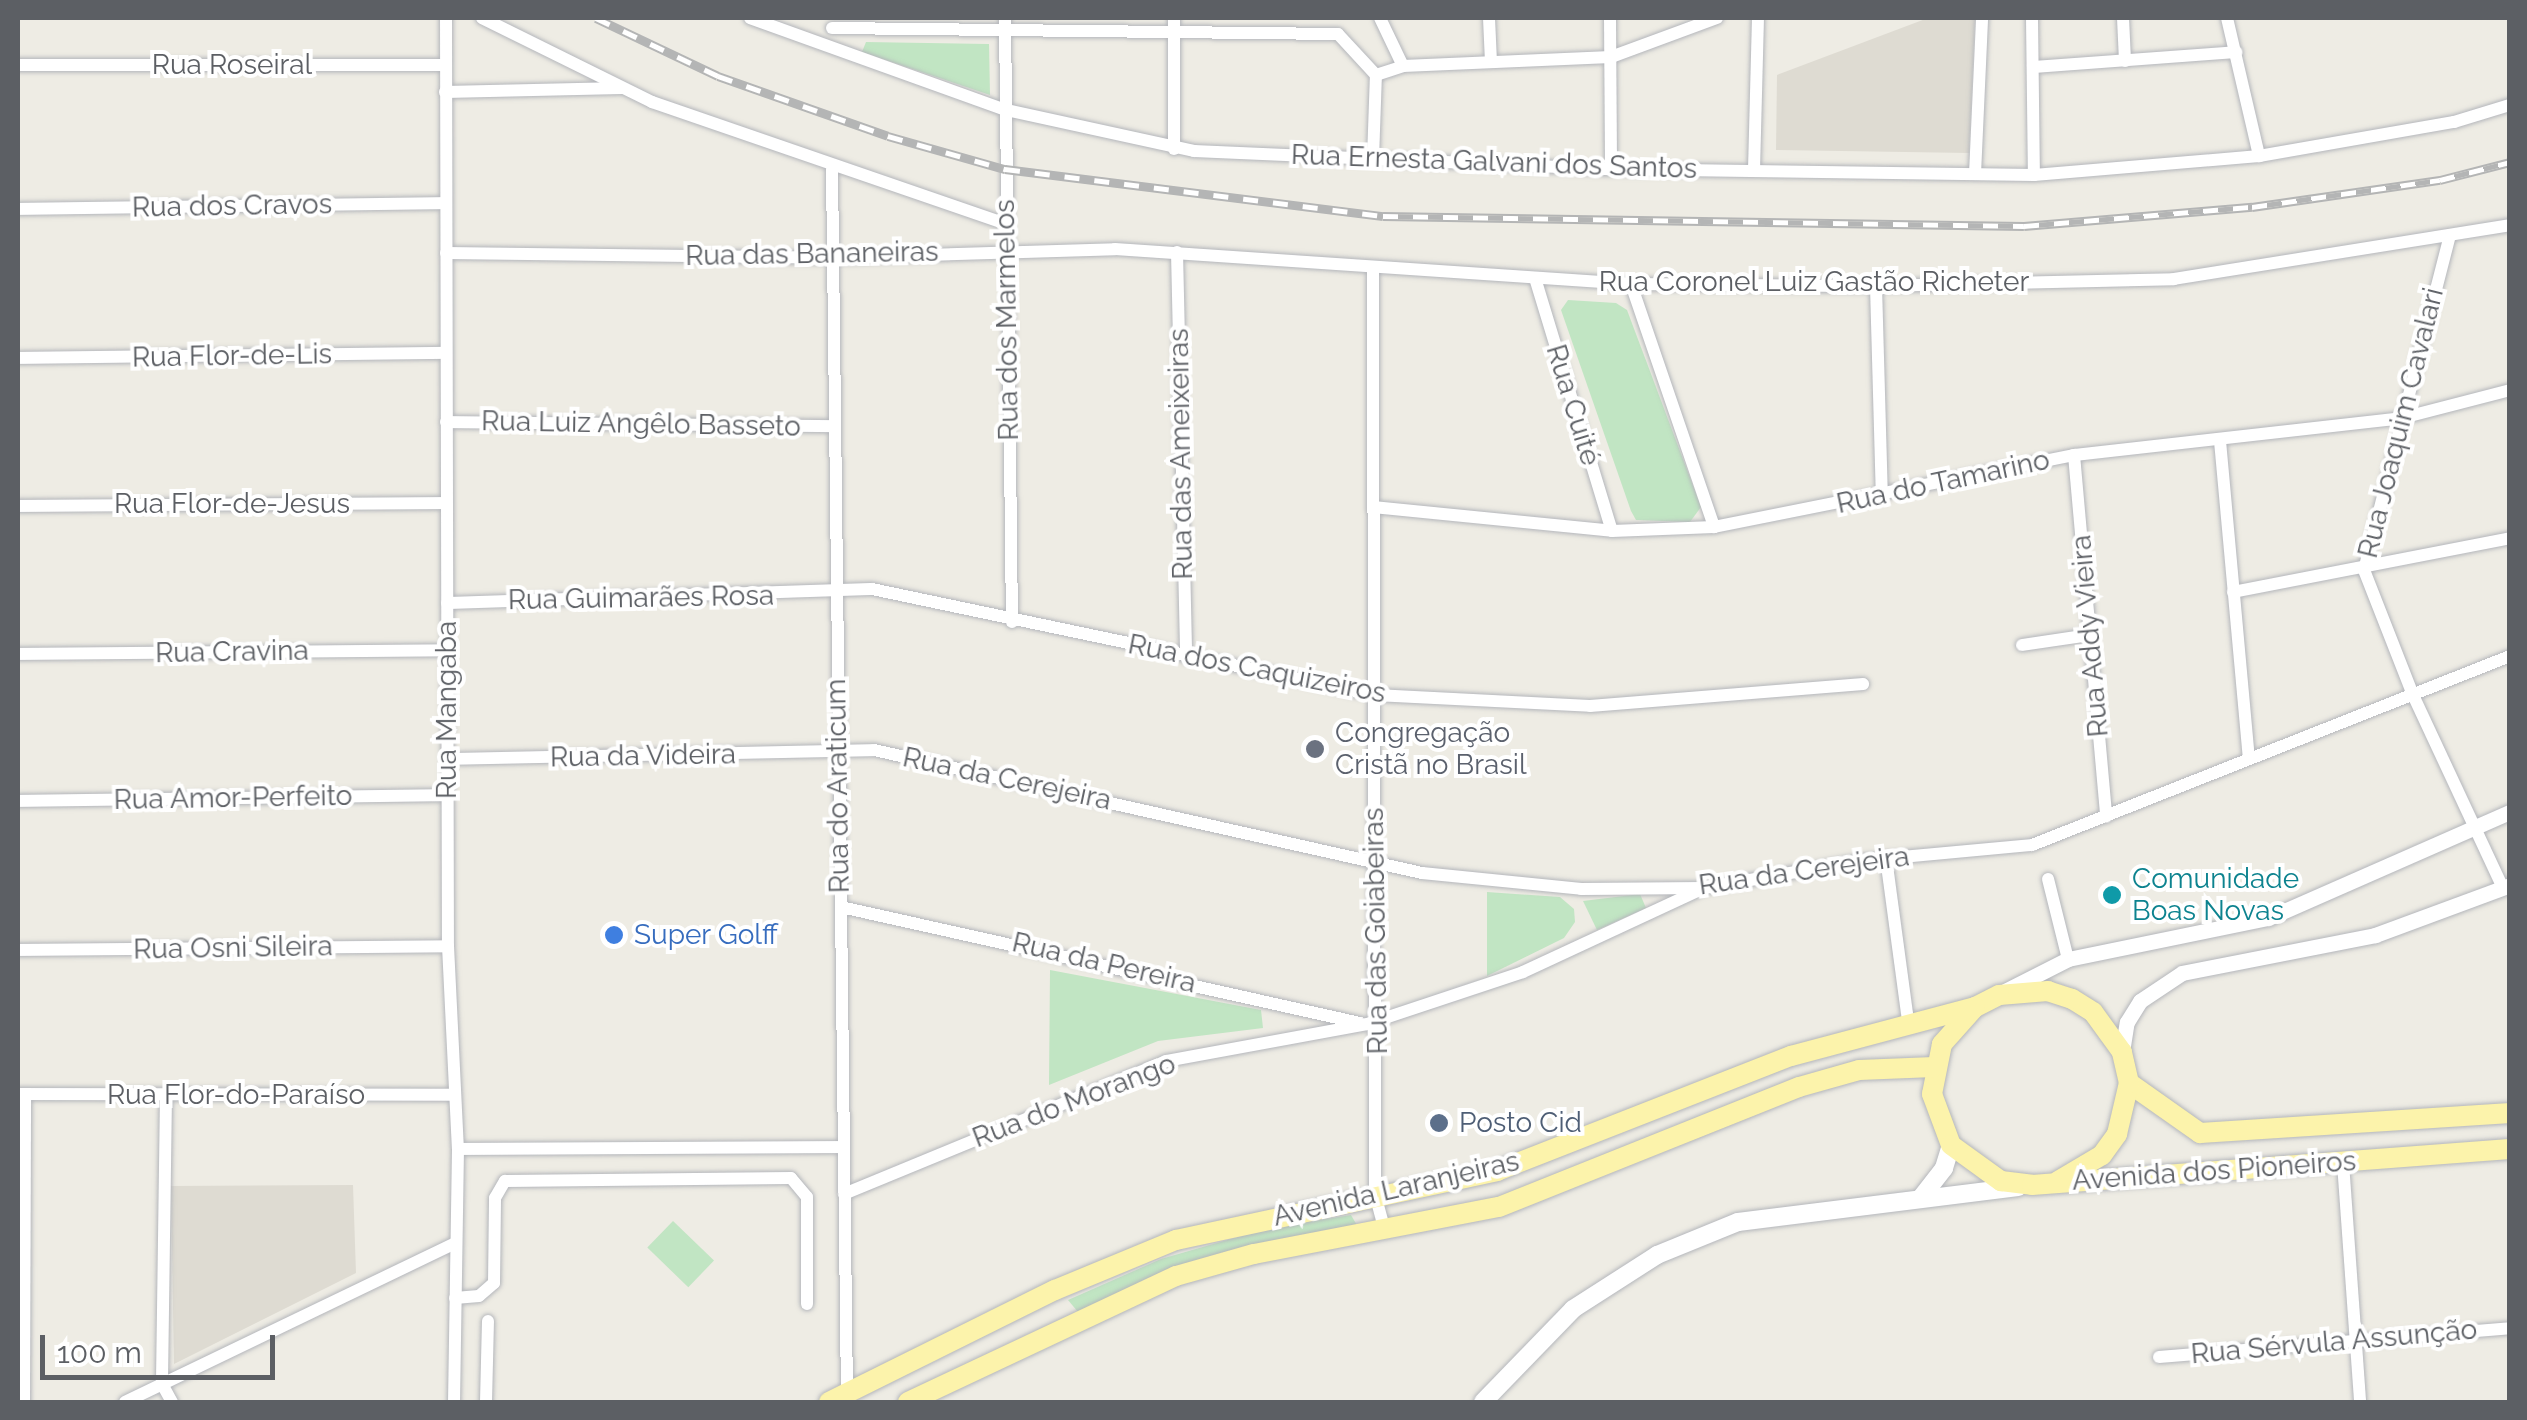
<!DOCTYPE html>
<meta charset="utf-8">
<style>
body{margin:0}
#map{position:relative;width:2527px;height:1420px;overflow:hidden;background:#eeece4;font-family:Raleway,sans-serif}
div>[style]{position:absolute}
.education>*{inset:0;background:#dedbd2}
.green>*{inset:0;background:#c1e5c3;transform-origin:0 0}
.roads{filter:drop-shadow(0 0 2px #b4b6bb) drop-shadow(0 0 2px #b4b6bb)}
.minor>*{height:12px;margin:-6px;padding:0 6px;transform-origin:6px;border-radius:6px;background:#fff}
.tertiary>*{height:15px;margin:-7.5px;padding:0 7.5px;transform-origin:7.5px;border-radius:7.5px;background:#fff}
.secondary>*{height:18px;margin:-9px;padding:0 9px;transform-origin:9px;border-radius:9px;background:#fff}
.primary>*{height:20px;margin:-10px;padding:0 10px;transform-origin:10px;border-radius:10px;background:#fcf3ab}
.rail>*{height:9px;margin-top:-4.5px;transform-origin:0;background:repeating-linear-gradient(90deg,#fff 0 15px,#b4b5b5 0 30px);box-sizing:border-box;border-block:2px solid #b4b5b5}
.dots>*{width:28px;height:28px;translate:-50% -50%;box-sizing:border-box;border:5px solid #fff;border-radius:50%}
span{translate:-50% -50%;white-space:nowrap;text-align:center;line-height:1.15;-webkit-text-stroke:8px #fff;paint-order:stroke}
.street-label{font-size:28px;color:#5c5f64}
.worship-label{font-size:28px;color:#5b616d}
.left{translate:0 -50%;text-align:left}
.culture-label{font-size:28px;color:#0d838f}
.shop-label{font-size:28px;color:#366cbe}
.service-label{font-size:28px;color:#4e5e75}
.frame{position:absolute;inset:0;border:20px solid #5c5f64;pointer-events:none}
.scale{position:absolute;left:40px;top:1335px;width:235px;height:45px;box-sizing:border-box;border:5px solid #5c5f64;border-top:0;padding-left:12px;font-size:30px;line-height:35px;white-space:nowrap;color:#5c5f64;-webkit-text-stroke:8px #fff;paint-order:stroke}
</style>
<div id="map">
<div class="education">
<i style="clip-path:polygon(1928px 18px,1975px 18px,1969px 153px,1776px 150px,1777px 75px)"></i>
<i style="clip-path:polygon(353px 1185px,356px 1273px,174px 1364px,171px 1186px)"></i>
</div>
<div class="green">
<i style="clip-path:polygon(866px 42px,989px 44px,990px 95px,862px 52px)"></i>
<i style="clip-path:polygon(1568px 300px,1616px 303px,1627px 310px,1701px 507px,1690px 522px,1636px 520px,1631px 511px,1561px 310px)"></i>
<i style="clip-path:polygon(1487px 892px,1560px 897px,1574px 909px,1575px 922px,1564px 938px,1487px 976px)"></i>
<i style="clip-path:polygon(1640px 894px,1646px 908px,1597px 930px,1583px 901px)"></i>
<i style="clip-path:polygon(1050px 970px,1261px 1010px,1263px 1028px,1158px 1041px,1049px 1085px)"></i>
<i style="clip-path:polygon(1351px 1215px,1358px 1227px,1078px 1312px,1068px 1300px,1161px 1259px,1269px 1228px)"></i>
<i style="left:673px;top:1221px;width:57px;height:37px;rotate:44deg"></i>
</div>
<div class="roads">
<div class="minor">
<i style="left:446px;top:18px;width:928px;rotate:89.88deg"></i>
<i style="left:448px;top:946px;width:203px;rotate:87.2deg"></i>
<i style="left:458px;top:1149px;width:253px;rotate:90.9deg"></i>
<i style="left:482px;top:18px;width:190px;rotate:26.3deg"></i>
<i style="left:652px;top:102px;width:372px;rotate:19deg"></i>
<i style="left:750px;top:18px;width:272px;rotate:19.8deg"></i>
<i style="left:1006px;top:110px;width:192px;rotate:12.3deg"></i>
<i style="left:1194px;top:151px;width:417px;rotate:2.5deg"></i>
<i style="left:1611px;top:169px;width:423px;rotate:0.8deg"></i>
<i style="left:2034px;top:175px;width:226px;rotate:-4.8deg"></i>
<i style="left:2259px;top:156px;width:198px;rotate:-9.9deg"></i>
<i style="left:2454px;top:122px;width:59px;rotate:-16.9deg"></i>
<i style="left:1005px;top:18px;width:604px;rotate:89.34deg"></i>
<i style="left:1174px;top:18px;width:131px;rotate:90deg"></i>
<i style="left:1380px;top:18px;width:53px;rotate:64.4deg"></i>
<i style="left:1489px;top:18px;width:44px;rotate:87.4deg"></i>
<i style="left:1610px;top:18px;width:151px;rotate:89.6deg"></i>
<i style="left:2032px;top:18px;width:157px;rotate:89.3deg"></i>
<i style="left:2123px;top:18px;width:43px;rotate:87.3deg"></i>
<i style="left:2227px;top:18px;width:142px;rotate:76.9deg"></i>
<i style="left:832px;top:28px;width:506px;rotate:0.68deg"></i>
<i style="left:1338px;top:34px;width:56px;rotate:47.2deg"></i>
<i style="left:1376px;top:75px;width:28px;rotate:-18deg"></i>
<i style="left:1403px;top:66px;width:208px;rotate:-2.5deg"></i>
<i style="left:1611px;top:57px;width:113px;rotate:-20.2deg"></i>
<i style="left:18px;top:65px;width:428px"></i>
<i style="left:2033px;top:67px;width:204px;rotate:-4.2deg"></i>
<i style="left:445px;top:92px;width:177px;rotate:-1.3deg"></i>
<i style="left:1373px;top:159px;width:84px;rotate:-88deg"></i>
<i style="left:832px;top:169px;width:1227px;rotate:89.3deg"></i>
<i style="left:1754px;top:170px;width:152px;rotate:-88.5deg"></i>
<i style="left:1975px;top:174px;width:156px;rotate:-87.4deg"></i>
<i style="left:18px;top:209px;width:428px;rotate:-0.8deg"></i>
<i style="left:2449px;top:239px;width:342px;rotate:104.4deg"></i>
<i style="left:2364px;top:570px;width:134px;rotate:68.6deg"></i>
<i style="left:2413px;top:695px;width:213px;rotate:65deg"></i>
<i style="left:1177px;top:252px;width:405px;rotate:88.7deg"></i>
<i style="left:446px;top:253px;width:387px;rotate:0.7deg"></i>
<i style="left:833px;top:258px;width:282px;rotate:-1.8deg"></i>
<i style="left:1115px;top:249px;width:517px;rotate:3.88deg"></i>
<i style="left:1631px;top:284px;width:245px;rotate:0.5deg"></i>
<i style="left:1876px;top:286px;width:298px;rotate:-1.3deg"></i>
<i style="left:2174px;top:279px;width:340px;rotate:-9.1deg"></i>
<i style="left:1373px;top:270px;width:924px;rotate:89.88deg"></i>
<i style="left:1375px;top:1194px;width:38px;rotate:75deg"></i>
<i style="left:1535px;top:278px;width:264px;rotate:73.1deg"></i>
<i style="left:1631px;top:284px;width:257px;rotate:71.1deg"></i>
<i style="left:1876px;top:286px;width:211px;rotate:88.4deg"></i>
<i style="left:18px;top:358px;width:428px;rotate:-0.7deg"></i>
<i style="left:446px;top:422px;width:389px;rotate:0.6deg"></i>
<i style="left:2220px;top:441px;width:317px;rotate:84.8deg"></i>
<i style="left:2074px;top:455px;width:363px;rotate:84.9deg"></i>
<i style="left:18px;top:506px;width:428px;rotate:-0.4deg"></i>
<i style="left:1373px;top:507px;width:240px;rotate:5.7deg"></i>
<i style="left:1612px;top:531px;width:102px;rotate:-2.2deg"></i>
<i style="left:1714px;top:527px;width:367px;rotate:-11.3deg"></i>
<i style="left:2074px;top:455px;width:330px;rotate:-6.4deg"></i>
<i style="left:2402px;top:418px;width:112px;rotate:-14.5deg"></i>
<i style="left:2233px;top:592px;width:282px;rotate:-11deg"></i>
<i style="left:447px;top:603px;width:425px;rotate:-1.9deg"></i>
<i style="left:872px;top:589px;width:514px;rotate:11.9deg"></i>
<i style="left:1375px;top:695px;width:215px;rotate:2.9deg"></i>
<i style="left:1590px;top:706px;width:274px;rotate:-4.6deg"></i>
<i style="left:2022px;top:645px;width:69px;rotate:-8.4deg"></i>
<i style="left:18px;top:654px;width:429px;rotate:-0.5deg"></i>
<i style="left:448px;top:759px;width:426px;rotate:-1.2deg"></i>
<i style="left:874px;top:750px;width:562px;rotate:12.65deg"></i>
<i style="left:1422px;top:873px;width:160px;rotate:5.7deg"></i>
<i style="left:1581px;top:889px;width:123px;rotate:-0.5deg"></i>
<i style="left:1704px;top:888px;width:157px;rotate:-9.9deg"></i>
<i style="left:1859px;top:861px;width:174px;rotate:-5.3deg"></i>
<i style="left:2032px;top:845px;width:514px;rotate:-21.57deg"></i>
<i style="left:18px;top:801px;width:430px;rotate:-0.8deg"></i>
<i style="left:1886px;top:858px;width:163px;rotate:82.3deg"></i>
<i style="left:2048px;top:879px;width:82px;rotate:76deg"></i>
<i style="left:841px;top:907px;width:532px;rotate:12.6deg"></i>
<i style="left:18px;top:950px;width:430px;rotate:-0.5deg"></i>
<i style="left:18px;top:1094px;width:437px;rotate:0.1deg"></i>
<i style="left:166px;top:1095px;width:289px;rotate:90.8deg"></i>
<i style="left:162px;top:1384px;width:21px;rotate:61deg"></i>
<i style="left:458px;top:1149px;width:385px;rotate:-0.3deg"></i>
<i style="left:2343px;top:1163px;width:240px;rotate:85.9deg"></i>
<i style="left:844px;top:1194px;width:348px;rotate:-22.4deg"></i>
<i style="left:1166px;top:1061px;width:204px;rotate:-10.4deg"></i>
<i style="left:1367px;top:1024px;width:164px;rotate:-18.4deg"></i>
<i style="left:1523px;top:972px;width:195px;rotate:-24.9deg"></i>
<i style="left:455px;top:1298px;width:24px;rotate:-5deg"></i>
<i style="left:479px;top:1296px;width:20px;rotate:-41deg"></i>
<i style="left:494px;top:1283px;width:85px;rotate:-89.3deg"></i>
<i style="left:495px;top:1198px;width:20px;rotate:-60deg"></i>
<i style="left:505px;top:1181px;width:286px;rotate:-0.6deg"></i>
<i style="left:791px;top:1178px;width:25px;rotate:50deg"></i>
<i style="left:807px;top:1197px;width:107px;rotate:90deg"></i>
<i style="left:2159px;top:1357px;width:352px;rotate:-4.7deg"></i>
<i style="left:24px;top:1402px;width:308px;rotate:-89.8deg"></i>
<i style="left:125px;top:1402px;width:367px;rotate:-25.7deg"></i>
<i style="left:486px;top:1402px;width:81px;rotate:-88.6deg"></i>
</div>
<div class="tertiary">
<i style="left:2003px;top:992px;width:73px;rotate:-26.9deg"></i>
<i style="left:2068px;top:959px;width:204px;rotate:-11.6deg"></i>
<i style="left:2268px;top:918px;width:264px;rotate:-23.7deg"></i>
<i style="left:2122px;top:1052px;width:30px;rotate:-81deg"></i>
<i style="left:2127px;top:1022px;width:25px;rotate:-58deg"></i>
<i style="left:2140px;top:1001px;width:50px;rotate:-33.7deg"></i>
<i style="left:2182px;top:973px;width:197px;rotate:-11.1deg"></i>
<i style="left:2375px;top:935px;width:144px;rotate:-20.3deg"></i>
</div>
<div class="secondary">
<i style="left:1920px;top:1199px;width:39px;rotate:-52deg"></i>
<i style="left:1944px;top:1168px;width:24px;rotate:-73deg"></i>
<i style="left:1483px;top:1402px;width:129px;rotate:-45.9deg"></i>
<i style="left:1573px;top:1309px;width:100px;rotate:-32.7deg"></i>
<i style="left:1657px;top:1255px;width:87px;rotate:-22.2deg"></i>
<i style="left:1738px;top:1222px;width:282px;rotate:-7.1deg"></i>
</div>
<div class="primary">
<i style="left:2129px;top:1083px;width:87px;rotate:35.2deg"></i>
<i style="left:2200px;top:1133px;width:311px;rotate:-3.7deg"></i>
<i style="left:2058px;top:1181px;width:51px;rotate:-30.6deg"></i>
<i style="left:2102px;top:1155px;width:26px;rotate:-54deg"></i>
<i style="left:2117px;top:1134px;width:52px;rotate:-76.8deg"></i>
<i style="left:2129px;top:1083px;width:32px;rotate:-103deg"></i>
<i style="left:2122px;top:1052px;width:49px;rotate:-125.9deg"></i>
<i style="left:2093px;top:1012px;width:25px;rotate:-148deg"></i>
<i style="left:2072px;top:999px;width:25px;rotate:-162deg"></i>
<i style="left:2048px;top:991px;width:49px;rotate:175.3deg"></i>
<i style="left:1999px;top:995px;width:27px;rotate:153deg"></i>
<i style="left:1975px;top:1007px;width:50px;rotate:131.7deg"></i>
<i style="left:1942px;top:1044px;width:51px;rotate:101.3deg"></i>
<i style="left:1932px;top:1094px;width:54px;rotate:69.6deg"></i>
<i style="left:1951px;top:1145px;width:62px;rotate:35.8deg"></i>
<i style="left:2001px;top:1181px;width:31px;rotate:7deg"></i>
<i style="left:2032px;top:1185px;width:479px;rotate:-4.3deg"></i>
<i style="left:829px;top:1402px;width:252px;rotate:-26.4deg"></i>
<i style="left:1055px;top:1290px;width:131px;rotate:-22.5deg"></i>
<i style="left:1176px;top:1240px;width:328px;rotate:-12.1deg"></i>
<i style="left:1497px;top:1171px;width:316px;rotate:-21.4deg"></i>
<i style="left:1791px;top:1056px;width:190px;rotate:-14.9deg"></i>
<i style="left:908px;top:1402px;width:296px;rotate:-25.2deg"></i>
<i style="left:1176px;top:1276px;width:81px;rotate:-15.8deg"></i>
<i style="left:1254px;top:1254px;width:249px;rotate:-10.9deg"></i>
<i style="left:1499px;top:1207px;width:323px;rotate:-21.8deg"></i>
<i style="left:1799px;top:1087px;width:62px;rotate:-15.8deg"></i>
<i style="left:1859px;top:1070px;width:75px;rotate:-2.3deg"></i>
</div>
</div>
<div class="rail">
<i style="left:596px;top:18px;width:135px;rotate:25.4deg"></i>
<i style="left:718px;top:76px;width:180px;rotate:19.4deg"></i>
<i style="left:888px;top:136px;width:122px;rotate:15.8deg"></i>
<i style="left:1005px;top:169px;width:381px;rotate:7.1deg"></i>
<i style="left:1383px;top:216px;width:641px;rotate:0.89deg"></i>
<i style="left:2024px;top:226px;width:229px;rotate:-4.8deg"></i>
<i style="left:2252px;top:207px;width:190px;rotate:-8.2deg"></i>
<i style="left:2440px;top:180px;width:72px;rotate:-14.4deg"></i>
</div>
<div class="dots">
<i style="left:1315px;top:749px;background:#6b7280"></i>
<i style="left:2112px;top:895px;background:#0f9aa8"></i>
<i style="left:614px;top:935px;background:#3f7fe0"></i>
<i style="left:1439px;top:1123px;background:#5c6f8a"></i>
</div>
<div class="street-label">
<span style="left:232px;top:65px">Rua Roseiral</span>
<span style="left:1494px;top:162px;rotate:2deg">Rua Ernesta Galvani dos Santos</span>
<span style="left:232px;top:206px;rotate:-1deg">Rua dos Cravos</span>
<span style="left:812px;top:254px;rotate:-1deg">Rua das Bananeiras</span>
<span style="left:1814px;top:282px">Rua Coronel Luiz Gastão Richeter</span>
<span style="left:1007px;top:320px;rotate:-91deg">Rua dos Marmelos</span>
<span style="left:232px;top:356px;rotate:-1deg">Rua Flor-de-Lis</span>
<span style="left:1573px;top:405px;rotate:73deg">Rua Cuité</span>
<span style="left:2401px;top:423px;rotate:-76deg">Rua Joaquim Cavalari</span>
<span style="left:641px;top:424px;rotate:1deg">Rua Luiz Angêlo Basseto</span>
<span style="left:1181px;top:454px;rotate:-91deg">Rua das Ameixeiras</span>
<span style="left:1943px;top:482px;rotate:-12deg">Rua do Tamarino</span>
<span style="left:232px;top:504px">Rua Flor-de-Jesus</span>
<span style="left:641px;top:598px;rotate:-1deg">Rua Guimarães Rosa</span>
<span style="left:2090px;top:636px;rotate:-95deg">Rua Addy Vieira</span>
<span style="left:232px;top:652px;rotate:-1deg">Rua Cravina</span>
<span style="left:1257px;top:669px;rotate:11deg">Rua dos Caquizeiros</span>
<span style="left:447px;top:710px;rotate:-90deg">Rua Mangaba</span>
<span style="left:643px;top:756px;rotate:-1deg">Rua da Videira</span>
<span style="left:1007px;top:779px;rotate:12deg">Rua da Cerejeira</span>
<span style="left:838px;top:786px;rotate:-91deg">Rua do Araticum</span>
<span style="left:233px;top:798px;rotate:-1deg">Rua Amor-Perfeito</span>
<span style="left:1804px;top:871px;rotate:-8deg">Rua da Cerejeira</span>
<span style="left:1376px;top:931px;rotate:-91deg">Rua das Goiabeiras</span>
<span style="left:233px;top:948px;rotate:-1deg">Rua Osni Sileira</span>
<span style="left:1104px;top:963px;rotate:13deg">Rua da Pereira</span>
<span style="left:236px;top:1095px">Rua Flor-do-Paraíso</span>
<span style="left:1074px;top:1101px;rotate:-21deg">Rua do Morango</span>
<span style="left:2214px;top:1171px;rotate:-4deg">Avenida dos Pioneiros</span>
<span style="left:1396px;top:1189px;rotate:-13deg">Avenida Laranjeiras</span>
<span style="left:2334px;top:1342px;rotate:-5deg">Rua Sérvula Assunção</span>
</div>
<div class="worship-label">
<span class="left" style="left:1335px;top:749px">Congregação<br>Cristã no Brasil</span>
</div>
<div class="culture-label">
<span class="left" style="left:2132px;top:895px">Comunidade<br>Boas Novas</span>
</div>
<div class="shop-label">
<span class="left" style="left:634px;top:935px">Super Golff</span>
</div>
<div class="service-label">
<span class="left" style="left:1459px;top:1123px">Posto Cid</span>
</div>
<div class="frame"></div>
<div class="scale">100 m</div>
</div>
